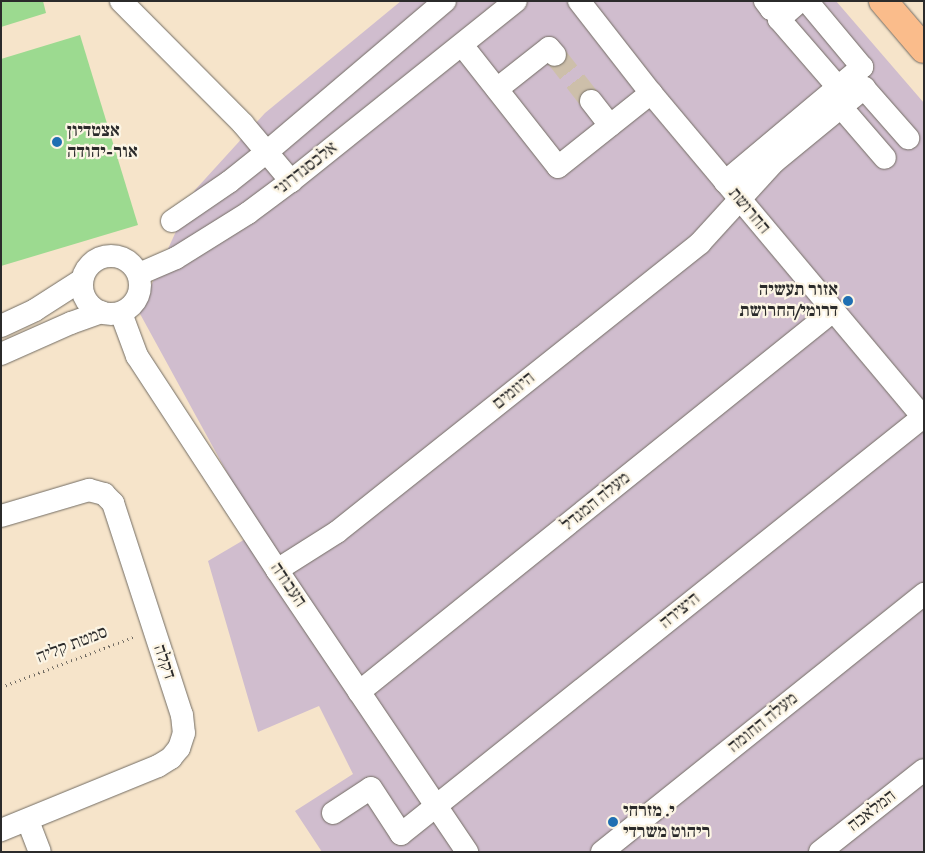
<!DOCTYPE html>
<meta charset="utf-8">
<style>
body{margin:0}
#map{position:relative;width:925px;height:853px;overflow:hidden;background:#f6e4ca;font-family:"IM FELL Double Pica","Frank Ruhl Libre",serif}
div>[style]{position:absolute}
.industrial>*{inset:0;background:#d0bdce}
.green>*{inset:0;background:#9cda90}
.minor-tunnel>*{height:22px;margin-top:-11px;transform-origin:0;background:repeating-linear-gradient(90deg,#cdbfaa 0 22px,transparent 0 33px)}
.path>*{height:3px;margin-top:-1.5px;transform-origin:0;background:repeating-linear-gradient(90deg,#726c63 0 1px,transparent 0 5px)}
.roads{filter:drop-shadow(0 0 1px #726c63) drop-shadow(0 0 1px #726c63)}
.minor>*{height:22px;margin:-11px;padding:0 11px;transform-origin:11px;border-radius:11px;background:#fff}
.minor>.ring{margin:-11px;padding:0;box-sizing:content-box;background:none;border:22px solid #fff;border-radius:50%}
.major>*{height:28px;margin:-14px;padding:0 14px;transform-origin:14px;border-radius:14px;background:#fabc8b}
.dots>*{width:14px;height:14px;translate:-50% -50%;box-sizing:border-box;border:2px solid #fcf5e5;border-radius:50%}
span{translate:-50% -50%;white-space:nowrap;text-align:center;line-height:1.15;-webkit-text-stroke:4.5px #fcf5e5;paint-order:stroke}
.poi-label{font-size:18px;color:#2b2b2b;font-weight:700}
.left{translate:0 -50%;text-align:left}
.right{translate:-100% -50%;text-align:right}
.street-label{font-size:18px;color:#2b2b2b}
.frame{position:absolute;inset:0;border:2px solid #2b2b2b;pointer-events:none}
</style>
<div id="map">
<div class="industrial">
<i style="clip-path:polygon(401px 1px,836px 1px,924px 103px,924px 852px,322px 852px,295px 811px,353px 774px,319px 706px,258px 732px,208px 561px,259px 531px,139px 312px,195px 190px,265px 113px)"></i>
</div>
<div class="green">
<i style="clip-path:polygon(1px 1px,43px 1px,46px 13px,1px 27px)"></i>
<i style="clip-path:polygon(80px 35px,138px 225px,1px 266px,1px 59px)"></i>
</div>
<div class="minor-tunnel">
<i style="left:555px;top:55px;width:58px;rotate:52deg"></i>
</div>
<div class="path">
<i style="left:1px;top:687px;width:144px;rotate:-20.7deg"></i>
</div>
<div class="roads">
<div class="minor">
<i style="left:121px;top:1px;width:173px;rotate:45.2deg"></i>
<i style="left:243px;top:124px;width:75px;rotate:49.9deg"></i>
<i style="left:579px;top:1px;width:117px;rotate:52deg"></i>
<i style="left:651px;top:93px;width:424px;rotate:50deg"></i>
<i style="left:765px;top:1px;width:10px;rotate:53deg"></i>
<i style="left:771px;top:9px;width:13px;rotate:-39deg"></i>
<i style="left:800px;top:1px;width:28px;rotate:139deg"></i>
<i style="left:779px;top:19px;width:90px;rotate:49.1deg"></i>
<i style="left:462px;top:45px;width:155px;rotate:51.8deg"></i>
<i style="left:558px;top:167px;width:119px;rotate:-38.5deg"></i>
<i style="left:497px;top:89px;width:66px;rotate:-38.3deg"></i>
<i style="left:549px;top:48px;width:9px;rotate:49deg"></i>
<i style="left:591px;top:101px;width:31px;rotate:52deg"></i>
<i style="left:841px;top:107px;width:67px;rotate:49.2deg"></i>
<i style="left:725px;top:182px;width:179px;rotate:-40deg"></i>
<i style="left:862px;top:67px;width:86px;rotate:-129.8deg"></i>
<i style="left:172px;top:221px;width:69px;rotate:-34.4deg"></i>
<i style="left:229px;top:182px;width:50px;rotate:-38.5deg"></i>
<i style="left:268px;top:151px;width:232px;rotate:-40.3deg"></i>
<i class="ring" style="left:82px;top:256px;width:36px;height:36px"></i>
<i style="left:139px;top:274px;width:40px;rotate:-23.4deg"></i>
<i style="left:176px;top:258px;width:85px;rotate:-32deg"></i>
<i style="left:248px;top:213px;width:54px;rotate:-36.7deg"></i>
<i style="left:291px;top:181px;width:288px;rotate:-38.7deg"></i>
<i style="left:121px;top:313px;width:46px;rotate:69.6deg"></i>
<i style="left:137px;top:356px;width:256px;rotate:56.8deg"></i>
<i style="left:277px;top:570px;width:340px;rotate:56deg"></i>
<i style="left:1px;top:326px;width:38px;rotate:-25deg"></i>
<i style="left:35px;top:310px;width:56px;rotate:-32.6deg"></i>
<i style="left:1px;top:354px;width:77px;rotate:-23.9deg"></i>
<i style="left:71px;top:323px;width:32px;rotate:-20deg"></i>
<i style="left:1px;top:516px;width:92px;rotate:-16.5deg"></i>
<i style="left:89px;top:490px;width:16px;rotate:15deg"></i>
<i style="left:104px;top:494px;width:13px;rotate:45deg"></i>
<i style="left:113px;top:503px;width:223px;rotate:72deg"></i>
<i style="left:182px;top:715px;width:18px;rotate:84deg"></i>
<i style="left:184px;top:733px;width:16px;rotate:108deg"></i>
<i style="left:179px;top:748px;width:13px;rotate:129deg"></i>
<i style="left:171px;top:758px;width:15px;rotate:148deg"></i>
<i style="left:158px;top:766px;width:170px;rotate:157.8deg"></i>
<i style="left:277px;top:570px;width:71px;rotate:-32.3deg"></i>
<i style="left:337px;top:532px;width:464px;rotate:-38.5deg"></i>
<i style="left:700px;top:243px;width:110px;rotate:-47.6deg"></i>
<i style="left:774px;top:162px;width:117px;rotate:-39.4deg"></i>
<i style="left:864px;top:88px;width:67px;rotate:48.7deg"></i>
<i style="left:359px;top:692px;width:608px;rotate:-38.79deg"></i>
<i style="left:333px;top:813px;width:45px;rotate:-33.3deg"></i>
<i style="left:371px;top:788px;width:55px;rotate:56.9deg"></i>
<i style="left:401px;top:834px;width:668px;rotate:-38.62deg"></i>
<i style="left:28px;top:821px;width:33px;rotate:69deg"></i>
<i style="left:602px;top:852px;width:413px;rotate:-38.7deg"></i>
<i style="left:820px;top:852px;width:132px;rotate:-38.3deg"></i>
</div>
<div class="major">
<i style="left:883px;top:1px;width:63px;rotate:49.5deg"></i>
</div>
</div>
<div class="dots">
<i style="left:57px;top:142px;background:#1f6fb2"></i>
<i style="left:848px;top:301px;background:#1f6fb2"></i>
<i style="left:613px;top:822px;background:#1f6fb2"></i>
</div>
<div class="poi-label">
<span class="left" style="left:67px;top:142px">אצטדיון<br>אור-יהודה</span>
<span class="right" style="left:838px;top:301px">אזור תעשיה<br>דרומי/החרושת</span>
<span class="left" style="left:623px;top:822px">י. מזרחי<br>ריהוט משרדי</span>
</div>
<div class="street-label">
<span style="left:306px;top:169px;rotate:-38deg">אלכסנדרוני</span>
<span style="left:749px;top:211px;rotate:50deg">החרושת</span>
<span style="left:514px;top:391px;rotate:-39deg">היוזמים</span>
<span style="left:596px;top:502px;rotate:-39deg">מעלה המגדל</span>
<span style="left:288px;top:585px;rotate:56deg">העבודה</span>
<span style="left:680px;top:611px;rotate:-39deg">היצירה</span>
<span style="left:72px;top:645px;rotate:-21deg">סמטת קליה</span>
<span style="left:164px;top:662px;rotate:71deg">דקלה</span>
<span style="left:763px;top:723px;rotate:-39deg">מעלה החומה</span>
<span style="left:872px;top:811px;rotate:-38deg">המלאכה</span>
</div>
<div class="frame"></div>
</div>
